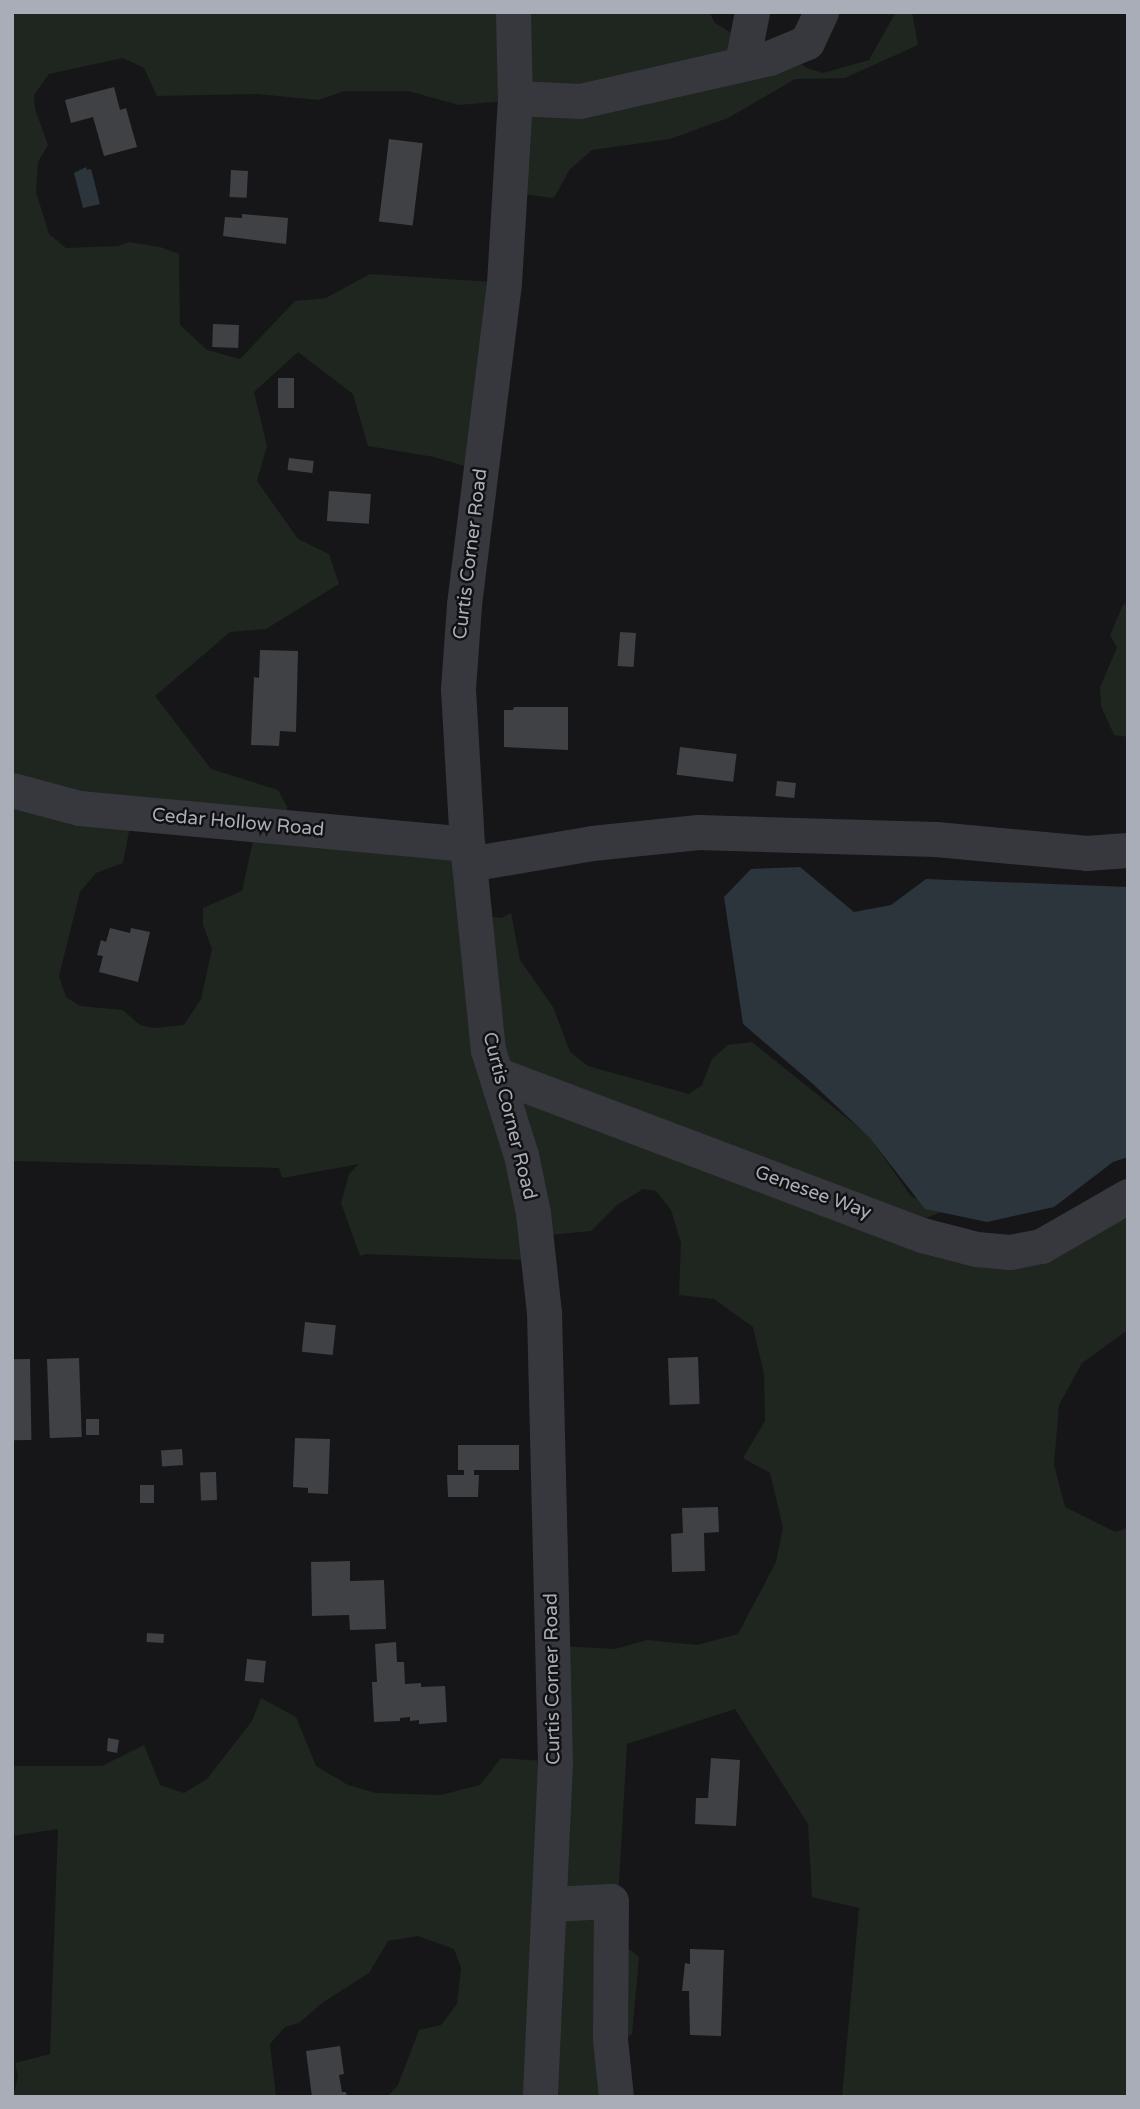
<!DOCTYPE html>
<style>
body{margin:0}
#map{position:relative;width:1140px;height:2109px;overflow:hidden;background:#161618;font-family:"Varela Round",sans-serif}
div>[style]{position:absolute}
.green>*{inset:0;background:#1e261f}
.water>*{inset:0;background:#2c353c}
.building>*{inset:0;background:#404145;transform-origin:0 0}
.minor>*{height:35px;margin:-17.5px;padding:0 17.5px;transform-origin:17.5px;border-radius:17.5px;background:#37383d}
span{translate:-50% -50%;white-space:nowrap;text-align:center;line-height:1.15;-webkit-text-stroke:5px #111113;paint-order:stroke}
.street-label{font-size:19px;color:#a8adb8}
.frame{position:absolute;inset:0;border:14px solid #a8adb8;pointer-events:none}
</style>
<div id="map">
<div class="green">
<i style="clip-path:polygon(evenodd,12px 12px,709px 12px,715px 23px,746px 42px,774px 48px,807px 68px,823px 73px,869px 60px,896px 12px,912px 12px,918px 45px,845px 78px,795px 79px,728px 118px,670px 139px,592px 150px,570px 169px,554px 198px,503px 192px,505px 101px,459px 105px,408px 91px,344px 91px,319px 100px,257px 94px,157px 96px,144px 68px,123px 58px,49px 74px,34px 95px,35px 109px,48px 145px,38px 162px,36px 192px,49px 234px,66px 248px,118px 246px,129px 242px,160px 247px,179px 254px,180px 325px,207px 350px,240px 359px,295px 301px,326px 298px,370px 274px,493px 282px,475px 469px,434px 457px,368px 446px,353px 394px,298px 352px,254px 392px,267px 446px,257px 481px,298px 539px,329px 554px,339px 584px,266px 629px,230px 632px,155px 696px,211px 769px,278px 790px,287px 807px,287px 830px,455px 854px,465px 913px,501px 918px,511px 913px,520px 960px,553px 1007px,570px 1052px,588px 1066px,689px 1094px,702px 1085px,712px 1059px,728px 1045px,752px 1042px,868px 1135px,911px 1196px,942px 1212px,923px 1219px,1008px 1253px,1128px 1201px,1128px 1330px,1082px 1363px,1059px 1405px,1054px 1465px,1065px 1507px,1115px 1532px,1128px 1528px,1128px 2097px,842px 2097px,859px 1908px,812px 1897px,808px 1824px,735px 1709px,627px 1744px,615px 1952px,626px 1947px,639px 1957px,632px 2034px,625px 2039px,612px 2097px,387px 2097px,398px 2085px,419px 2030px,441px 2025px,457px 2004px,461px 1968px,454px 1949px,418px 1936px,388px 1941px,369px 1973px,322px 2003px,299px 2023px,285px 2027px,270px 2044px,276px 2097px,13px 2097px,18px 2076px,15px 2063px,50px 2054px,58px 1829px,12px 1836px,12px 1766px,102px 1766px,144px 1745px,160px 1785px,184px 1793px,207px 1779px,252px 1721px,261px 1698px,296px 1717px,316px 1766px,348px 1785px,376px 1793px,441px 1795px,480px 1785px,501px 1758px,557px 1762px,558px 1646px,615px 1649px,647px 1640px,697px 1645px,738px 1634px,776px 1562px,783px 1527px,770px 1473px,743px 1458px,765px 1421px,764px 1374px,753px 1327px,714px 1299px,679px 1295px,681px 1243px,671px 1210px,656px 1191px,643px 1189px,617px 1205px,591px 1231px,540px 1236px,525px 1260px,366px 1254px,360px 1256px,341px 1203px,349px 1174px,359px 1164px,282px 1178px,279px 1168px,12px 1161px,12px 789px,18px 778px,12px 769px,12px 12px,132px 816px,255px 832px,242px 891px,203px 908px,203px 925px,212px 949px,201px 999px,184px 1025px,154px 1028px,140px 1025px,123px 1010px,80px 1006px,66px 997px,59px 976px,80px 892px,96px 873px,123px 863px,132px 816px)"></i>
<i style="clip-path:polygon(1128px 602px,1128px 737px,1114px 735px,1101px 706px,1100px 687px,1117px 648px,1110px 635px,1123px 605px)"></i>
</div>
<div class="water">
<i style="clip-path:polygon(86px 167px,87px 170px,91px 169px,100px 204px,83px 208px,74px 173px)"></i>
<i style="clip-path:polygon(800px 867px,854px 912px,891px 905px,926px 879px,1128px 887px,1128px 1157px,1113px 1162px,1054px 1207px,987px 1222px,925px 1209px,869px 1137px,813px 1084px,743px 1024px,724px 897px,751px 869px)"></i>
</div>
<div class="building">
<i style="clip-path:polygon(114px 87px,120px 110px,126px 108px,137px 147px,104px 156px,93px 117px,71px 123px,65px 100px)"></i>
<i style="left:389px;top:139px;width:34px;height:83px;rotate:7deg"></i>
<i style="left:231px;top:170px;width:17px;height:27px;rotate:3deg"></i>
<i style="clip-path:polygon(242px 214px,288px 218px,286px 244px,223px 236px,225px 217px,242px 218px)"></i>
<i style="left:213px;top:324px;width:26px;height:23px;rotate:2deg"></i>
<i style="left:278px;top:378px;width:16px;height:30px"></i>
<i style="left:289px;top:458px;width:25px;height:12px;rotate:7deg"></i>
<i style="left:329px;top:491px;width:42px;height:30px;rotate:4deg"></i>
<i style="left:620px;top:632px;width:16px;height:34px;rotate:4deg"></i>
<i style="clip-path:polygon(260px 650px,298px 651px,296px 732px,280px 731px,279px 746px,251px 745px,254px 677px,259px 678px)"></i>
<i style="clip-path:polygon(514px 707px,568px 707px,568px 750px,504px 747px,504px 710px,513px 710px)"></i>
<i style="left:680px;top:747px;width:57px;height:28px;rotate:7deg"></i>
<i style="left:777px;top:781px;width:19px;height:15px;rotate:6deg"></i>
<i style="clip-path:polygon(110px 928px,130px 933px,131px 928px,150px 932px,138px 982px,99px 972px,103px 956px,97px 955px,101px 940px,106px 942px)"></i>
<i style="left:305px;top:1322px;width:31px;height:30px;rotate:6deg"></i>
<i style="left:698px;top:1357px;width:47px;height:30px;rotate:88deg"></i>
<i style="left:79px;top:1358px;width:79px;height:32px;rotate:88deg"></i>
<i style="left:30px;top:1359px;width:81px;height:18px;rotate:89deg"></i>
<i style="left:99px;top:1419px;width:16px;height:13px;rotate:90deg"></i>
<i style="clip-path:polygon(295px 1438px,330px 1439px,328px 1494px,308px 1493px,308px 1488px,293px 1487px)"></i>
<i style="clip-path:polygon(458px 1445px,519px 1445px,519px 1470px,474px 1470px,474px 1475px,479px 1475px,478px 1497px,448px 1497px,447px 1475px,464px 1475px,464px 1470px,458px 1470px)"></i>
<i style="left:182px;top:1449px;width:16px;height:21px;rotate:86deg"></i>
<i style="left:216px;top:1472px;width:28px;height:16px;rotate:88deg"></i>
<i style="left:140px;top:1485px;width:14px;height:18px"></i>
<i style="clip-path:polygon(718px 1507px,719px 1532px,704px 1533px,705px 1571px,672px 1572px,671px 1534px,683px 1533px,682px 1508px)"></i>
<i style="clip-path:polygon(350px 1561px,350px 1581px,384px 1580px,386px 1629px,350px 1630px,349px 1615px,312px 1616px,311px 1562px)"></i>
<i style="left:147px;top:1633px;width:17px;height:9px;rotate:3deg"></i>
<i style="clip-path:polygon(396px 1642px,397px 1662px,404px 1662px,405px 1684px,421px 1683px,421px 1687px,445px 1686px,447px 1722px,419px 1724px,419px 1720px,410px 1721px,410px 1717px,400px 1718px,400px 1721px,374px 1722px,372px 1682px,377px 1682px,375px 1644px)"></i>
<i style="left:247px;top:1659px;width:19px;height:22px;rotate:6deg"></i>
<i style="clip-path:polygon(108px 1738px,119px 1740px,117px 1753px,107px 1751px)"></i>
<i style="clip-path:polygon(711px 1758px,740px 1760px,736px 1826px,695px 1824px,696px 1798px,708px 1798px)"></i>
<i style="clip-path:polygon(690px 1949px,724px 1950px,721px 2036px,690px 2035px,689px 1991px,682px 1991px,685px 1963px,690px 1964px)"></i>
<i style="clip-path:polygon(340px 2046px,344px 2074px,339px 2075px,342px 2092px,346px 2092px,347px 2097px,312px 2097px,306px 2051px)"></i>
</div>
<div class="minor">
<i style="left:513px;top:12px;width:86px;rotate:88.7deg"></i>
<i style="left:515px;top:98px;width:185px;rotate:93.4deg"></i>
<i style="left:504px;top:283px;width:324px;rotate:97.1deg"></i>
<i style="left:464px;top:605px;width:84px;rotate:94.1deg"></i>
<i style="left:458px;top:689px;width:155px;rotate:86.7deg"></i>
<i style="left:467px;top:844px;width:207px;rotate:84.2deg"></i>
<i style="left:488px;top:1050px;width:110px;rotate:72.6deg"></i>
<i style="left:521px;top:1155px;width:59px;rotate:78.3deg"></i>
<i style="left:533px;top:1213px;width:100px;rotate:83.7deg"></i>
<i style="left:544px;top:1312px;width:451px;rotate:88.6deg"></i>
<i style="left:555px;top:1763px;width:334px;rotate:92.6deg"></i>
<i style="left:742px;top:63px;width:52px;rotate:-78.9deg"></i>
<i style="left:515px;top:98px;width:65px;rotate:2.6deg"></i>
<i style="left:580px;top:101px;width:194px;rotate:-12.8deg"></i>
<i style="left:769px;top:58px;width:41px;rotate:-22.8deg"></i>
<i style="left:807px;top:42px;width:33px;rotate:-65deg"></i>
<i style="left:12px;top:790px;width:69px;rotate:15deg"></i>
<i style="left:79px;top:808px;width:390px;rotate:5.3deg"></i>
<i style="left:469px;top:864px;width:125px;rotate:-9.7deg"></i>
<i style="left:592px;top:843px;width:107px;rotate:-5.9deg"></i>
<i style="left:698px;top:832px;width:238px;rotate:1.7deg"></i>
<i style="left:936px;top:839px;width:151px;rotate:5.3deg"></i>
<i style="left:1086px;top:853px;width:42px;rotate:-4.1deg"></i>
<i style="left:496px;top:1074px;width:455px;rotate:20.7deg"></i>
<i style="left:922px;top:1235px;width:56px;rotate:14.5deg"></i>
<i style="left:976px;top:1249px;width:34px;rotate:5deg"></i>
<i style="left:1010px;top:1252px;width:32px;rotate:-11deg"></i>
<i style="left:1041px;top:1246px;width:100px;rotate:-29.9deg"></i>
<i style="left:549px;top:1904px;width:62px;rotate:-2.8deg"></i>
<i style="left:611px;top:1901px;width:138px;rotate:90.4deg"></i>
<i style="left:610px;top:2039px;width:58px;rotate:84.1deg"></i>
</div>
<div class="street-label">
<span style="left:471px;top:554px;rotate:-83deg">Curtis Corner Road</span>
<span style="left:238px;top:823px;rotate:5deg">Cedar Hollow Road</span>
<span style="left:509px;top:1116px;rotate:76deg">Curtis Corner Road</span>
<span style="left:813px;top:1193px;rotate:20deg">Genesee Way</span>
<span style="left:553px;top:1679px;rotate:-91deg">Curtis Corner Road</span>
</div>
<div class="frame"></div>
</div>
